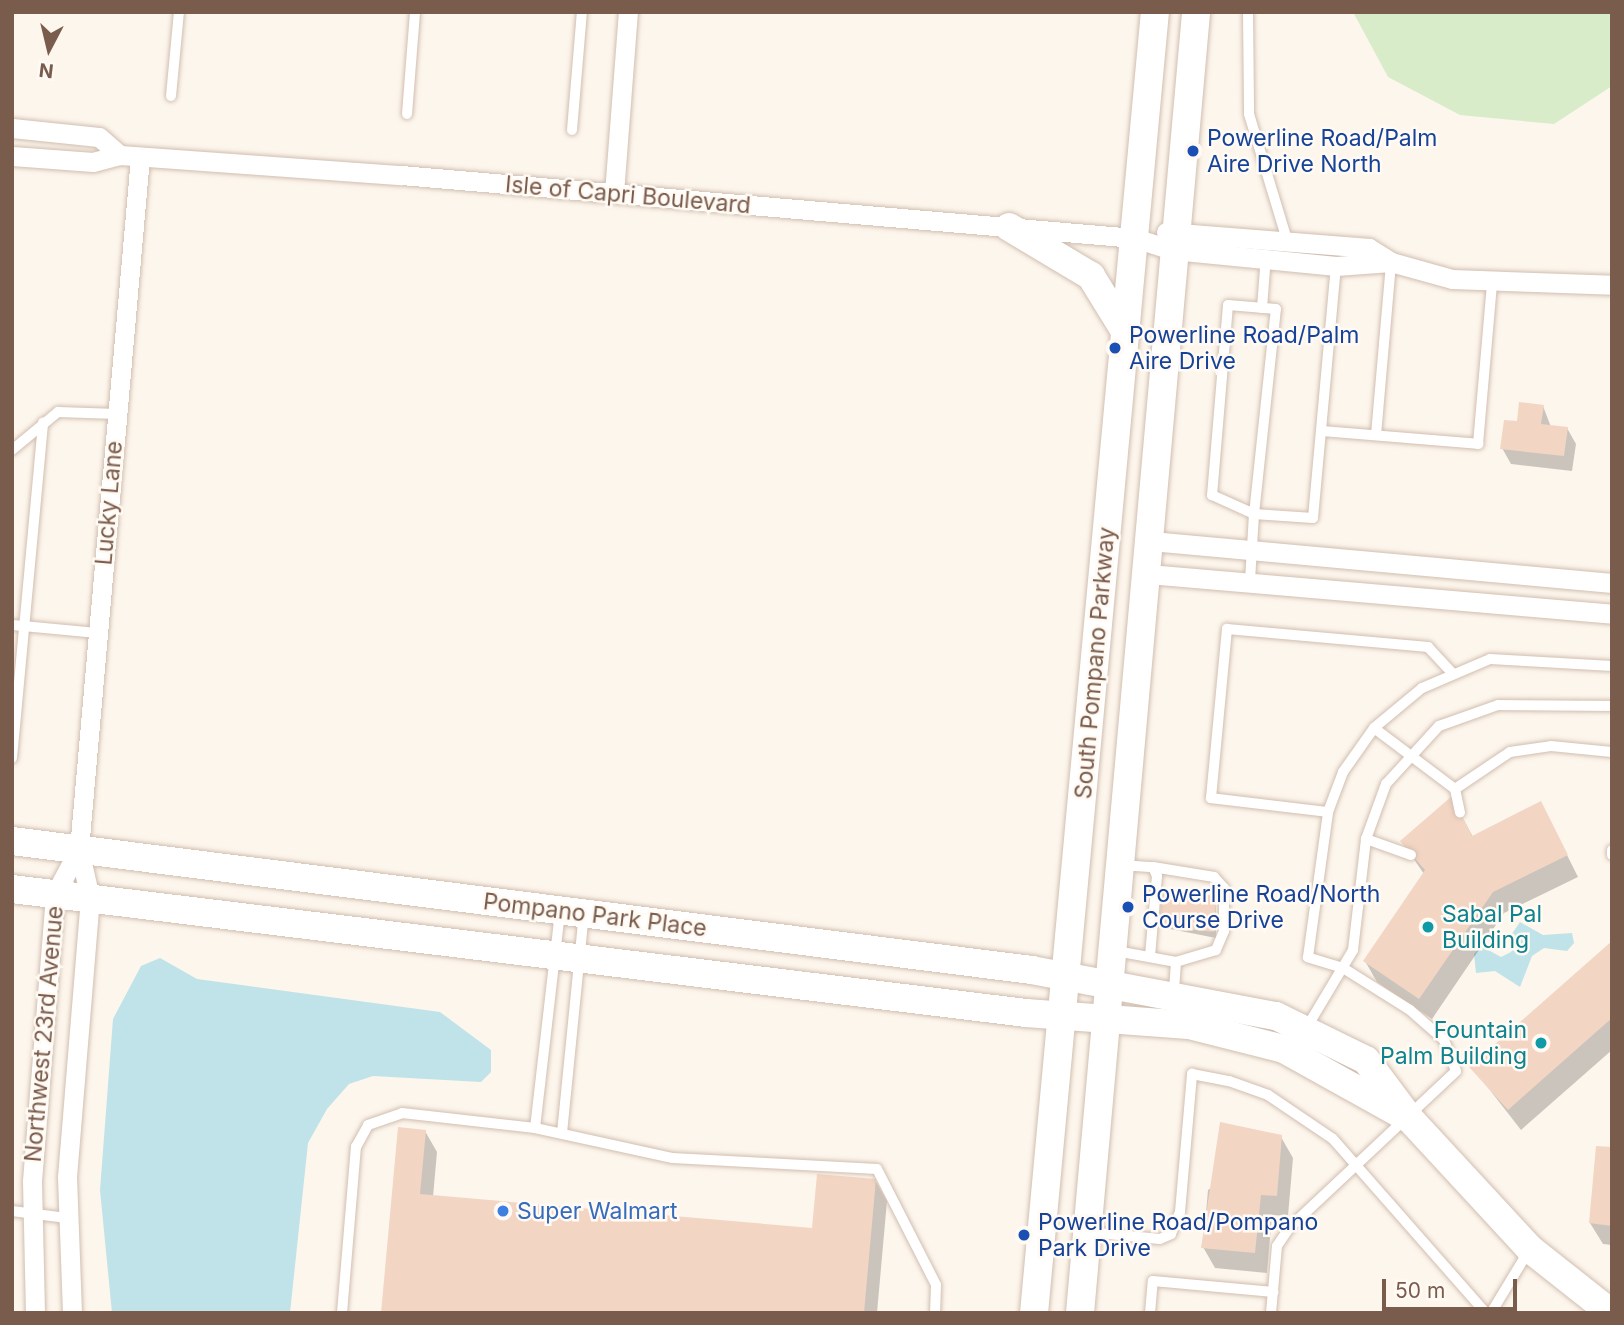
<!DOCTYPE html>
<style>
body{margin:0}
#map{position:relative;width:1624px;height:1325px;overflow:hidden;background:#fdf6ec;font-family:Inter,sans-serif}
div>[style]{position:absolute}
.green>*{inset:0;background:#d8ecc9}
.water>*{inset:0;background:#bfe3e8}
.shadow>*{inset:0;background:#0003}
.building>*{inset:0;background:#f3d5c3;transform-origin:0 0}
.roads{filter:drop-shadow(0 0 2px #d1beb0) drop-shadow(0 0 2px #d1beb0)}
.lane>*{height:10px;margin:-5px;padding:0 5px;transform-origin:5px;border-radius:5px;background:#fff}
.street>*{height:19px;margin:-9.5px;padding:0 9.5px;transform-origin:9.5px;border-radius:9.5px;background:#fff}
.secondary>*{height:28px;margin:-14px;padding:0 14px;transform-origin:14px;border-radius:14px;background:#fff}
.dots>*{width:19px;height:19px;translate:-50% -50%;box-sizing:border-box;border:4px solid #fffaf3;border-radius:50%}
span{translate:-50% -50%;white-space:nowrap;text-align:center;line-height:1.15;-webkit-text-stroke:5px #fffaf3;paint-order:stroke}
.transit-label{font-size:23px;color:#164399}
.left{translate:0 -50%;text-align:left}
.street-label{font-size:23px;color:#7a5c4d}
.culture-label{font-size:23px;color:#0d838f}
.right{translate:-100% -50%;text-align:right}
.shop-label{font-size:23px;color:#366cbe}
.frame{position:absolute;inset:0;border:14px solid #7a5c4d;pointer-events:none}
.north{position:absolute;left:14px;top:14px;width:70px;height:70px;-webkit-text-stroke:5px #fffaf3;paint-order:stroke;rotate:187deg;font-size:19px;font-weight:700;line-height:28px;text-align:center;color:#7a5c4d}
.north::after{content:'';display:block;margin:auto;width:24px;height:32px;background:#7a5c4d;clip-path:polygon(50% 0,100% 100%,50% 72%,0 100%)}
.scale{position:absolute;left:1382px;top:1279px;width:135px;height:32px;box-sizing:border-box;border:4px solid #7a5c4d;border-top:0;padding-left:9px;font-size:21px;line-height:24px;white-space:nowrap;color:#7a5c4d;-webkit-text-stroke:5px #fffaf3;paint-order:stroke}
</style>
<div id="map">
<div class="green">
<i style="clip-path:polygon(1353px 12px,1612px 12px,1612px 86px,1554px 124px,1460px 115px,1388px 77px)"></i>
</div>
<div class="water">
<i style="clip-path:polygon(1520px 922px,1543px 935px,1572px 933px,1574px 943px,1567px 951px,1544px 948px,1532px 956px,1520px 987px,1495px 971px,1476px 973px,1474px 954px,1481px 946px,1501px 957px,1511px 952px,1515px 944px,1509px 938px)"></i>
<i style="clip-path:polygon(160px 958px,197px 979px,440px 1012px,491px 1050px,491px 1072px,481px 1082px,373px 1076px,349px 1084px,327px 1109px,308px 1143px,290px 1313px,112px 1313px,100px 1190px,113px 1019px,141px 966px)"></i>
</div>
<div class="shadow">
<i style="clip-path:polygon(1543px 406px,1551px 427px,1567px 428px,1576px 444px,1572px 471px,1511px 464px,1502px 448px,1518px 423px)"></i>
<i style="clip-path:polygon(1452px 798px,1473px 837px,1552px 825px,1578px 877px,1504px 913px,1432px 1019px,1377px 982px,1365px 961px,1424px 874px,1402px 842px)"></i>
<i style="clip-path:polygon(1216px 898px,1216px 938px,1160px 927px)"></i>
<i style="clip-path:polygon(1612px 943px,1612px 1050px,1521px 1130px,1472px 1067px)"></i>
<i style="clip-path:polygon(425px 1131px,437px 1152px,433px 1197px,814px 1230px,875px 1180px,887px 1201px,877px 1313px,382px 1313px)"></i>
<i style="clip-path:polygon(1281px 1137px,1293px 1158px,1288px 1216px,1272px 1215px,1267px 1273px,1215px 1268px,1203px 1247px,1208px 1190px)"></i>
<i style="clip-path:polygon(1612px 1149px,1612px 1245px,1603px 1244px,1590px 1223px)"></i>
</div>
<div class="building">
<i style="clip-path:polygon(1519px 402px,1544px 405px,1541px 424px,1568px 427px,1564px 456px,1500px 449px,1504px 420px,1517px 421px)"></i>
<i style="clip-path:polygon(1452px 796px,1472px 836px,1541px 801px,1568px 855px,1493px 892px,1419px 999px,1363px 961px,1425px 870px,1400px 841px)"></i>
<i style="left:1162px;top:891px;width:55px;height:36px;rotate:5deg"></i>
<i style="clip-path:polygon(1612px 941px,1612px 1018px,1508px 1110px,1469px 1067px)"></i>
<i style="clip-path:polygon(1220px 1122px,1282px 1135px,1277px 1196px,1261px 1195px,1255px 1253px,1201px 1248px)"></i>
<i style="clip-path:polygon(398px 1127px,426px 1130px,420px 1194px,812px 1228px,817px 1174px,876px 1179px,864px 1313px,381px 1313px)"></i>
<i style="clip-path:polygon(1596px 1146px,1612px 1147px,1612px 1226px,1589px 1223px)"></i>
</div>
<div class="roads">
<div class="lane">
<i style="left:1248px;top:12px;width:102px;rotate:89.4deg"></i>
<i style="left:1249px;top:114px;width:135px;rotate:73.2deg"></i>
<i style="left:171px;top:96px;width:84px;rotate:-84.6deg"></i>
<i style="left:407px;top:114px;width:102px;rotate:-85.5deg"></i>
<i style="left:572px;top:130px;width:118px;rotate:-85.2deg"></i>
<i style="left:1262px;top:308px;width:52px;rotate:-85.6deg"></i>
<i style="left:1321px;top:431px;width:158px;rotate:4.7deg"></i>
<i style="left:1478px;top:444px;width:162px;rotate:-85deg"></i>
<i style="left:1376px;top:435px;width:174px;rotate:-85deg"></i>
<i style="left:12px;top:450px;width:60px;rotate:-39.6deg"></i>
<i style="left:58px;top:412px;width:59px;rotate:1.9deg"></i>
<i style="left:1250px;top:581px;width:67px;rotate:-86.6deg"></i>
<i style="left:1254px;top:514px;width:206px;rotate:-83.9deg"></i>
<i style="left:1276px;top:309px;width:48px;rotate:-175.2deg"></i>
<i style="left:1228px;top:305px;width:191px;rotate:94.8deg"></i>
<i style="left:1212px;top:495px;width:46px;rotate:24.3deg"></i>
<i style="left:1254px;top:514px;width:59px;rotate:3.9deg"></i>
<i style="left:1313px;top:518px;width:253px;rotate:-84.8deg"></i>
<i style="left:12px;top:625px;width:86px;rotate:5.3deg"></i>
<i style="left:1612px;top:666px;width:122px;rotate:-176.7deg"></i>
<i style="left:1490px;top:659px;width:74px;rotate:156.9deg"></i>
<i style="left:1422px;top:688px;width:62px;rotate:140.2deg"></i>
<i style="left:1374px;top:728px;width:101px;rotate:37deg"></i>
<i style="left:1455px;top:789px;width:66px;rotate:-33.9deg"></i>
<i style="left:1510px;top:752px;width:41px;rotate:-8.3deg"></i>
<i style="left:1551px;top:746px;width:61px;rotate:5.6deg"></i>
<i style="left:12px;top:758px;width:337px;rotate:-84.7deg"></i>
<i style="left:1455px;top:789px;width:24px;rotate:78deg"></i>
<i style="left:1328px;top:812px;width:118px;rotate:-173.2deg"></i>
<i style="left:1211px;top:798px;width:170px;rotate:-84.6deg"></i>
<i style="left:1227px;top:629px;width:202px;rotate:5.1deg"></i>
<i style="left:1428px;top:647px;width:34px;rotate:47deg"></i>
<i style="left:1612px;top:850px;width:5px;rotate:90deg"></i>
<i style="left:1411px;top:855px;width:48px;rotate:-160.4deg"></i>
<i style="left:1366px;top:839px;width:59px;rotate:-70deg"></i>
<i style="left:1386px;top:784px;width:79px;rotate:-47.6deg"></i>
<i style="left:1439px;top:726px;width:63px;rotate:-19.6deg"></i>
<i style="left:1498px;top:705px;width:114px;rotate:0.5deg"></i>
<i style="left:1121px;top:865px;width:32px;rotate:4deg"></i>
<i style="left:1153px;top:867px;width:10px;rotate:66deg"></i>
<i style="left:1157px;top:876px;width:80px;rotate:95deg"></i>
<i style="left:1153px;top:867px;width:62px;rotate:9.3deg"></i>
<i style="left:1214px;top:877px;width:15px;rotate:48deg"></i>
<i style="left:1224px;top:888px;width:43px;rotate:90deg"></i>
<i style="left:1224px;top:931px;width:21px;rotate:113deg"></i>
<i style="left:1216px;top:950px;width:42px;rotate:163.3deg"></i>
<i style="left:1116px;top:951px;width:61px;rotate:10.4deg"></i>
<i style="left:1176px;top:962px;width:31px;rotate:94deg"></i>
<i style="left:1307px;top:1027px;width:90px;rotate:-59.1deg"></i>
<i style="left:1353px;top:950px;width:112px;rotate:-83.3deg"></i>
<i style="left:535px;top:1128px;width:216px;rotate:-83.4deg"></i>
<i style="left:562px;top:1133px;width:220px;rotate:-84.3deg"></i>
<i style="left:12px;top:1211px;width:55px;rotate:7.3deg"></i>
<i style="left:1088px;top:1232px;width:72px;rotate:5.6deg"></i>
<i style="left:1160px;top:1239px;width:12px;rotate:-24deg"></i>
<i style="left:1171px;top:1234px;width:24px;rotate:-68deg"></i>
<i style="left:1180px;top:1212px;width:139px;rotate:-85deg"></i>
<i style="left:1192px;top:1074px;width:38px;rotate:11deg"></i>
<i style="left:1229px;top:1081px;width:41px;rotate:19.7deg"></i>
<i style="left:1268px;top:1095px;width:78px;rotate:34.1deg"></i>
<i style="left:1333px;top:1139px;width:232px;rotate:48.7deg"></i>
<i style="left:342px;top:1313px;width:167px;rotate:-85.2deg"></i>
<i style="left:356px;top:1147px;width:25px;rotate:-61deg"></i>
<i style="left:368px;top:1125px;width:36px;rotate:-19deg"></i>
<i style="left:402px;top:1113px;width:134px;rotate:6.4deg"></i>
<i style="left:535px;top:1128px;width:141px;rotate:12.3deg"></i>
<i style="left:673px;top:1158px;width:204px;rotate:3.1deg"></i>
<i style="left:877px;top:1169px;width:130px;rotate:63deg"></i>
<i style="left:936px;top:1285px;width:28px;rotate:92deg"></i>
<i style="left:1150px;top:1313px;width:32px;rotate:-85deg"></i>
<i style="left:1153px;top:1281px;width:121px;rotate:5.2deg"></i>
<i style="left:1271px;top:1313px;width:67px;rotate:-84.9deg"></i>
<i style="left:1277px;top:1246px;width:22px;rotate:-56deg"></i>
<i style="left:1289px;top:1228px;width:229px;rotate:-43.2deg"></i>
<i style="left:1456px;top:1071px;width:33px;rotate:-111deg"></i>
<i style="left:1444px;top:1040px;width:45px;rotate:-138.6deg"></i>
<i style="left:1410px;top:1010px;width:79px;rotate:-147.9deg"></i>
<i style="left:1343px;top:968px;width:37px;rotate:-163deg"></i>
<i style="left:1308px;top:957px;width:146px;rotate:-82.1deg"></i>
<i style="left:1328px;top:812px;width:43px;rotate:-69.4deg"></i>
<i style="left:1343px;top:772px;width:54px;rotate:-54.8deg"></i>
<i style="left:1491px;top:1313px;width:71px;rotate:-58.8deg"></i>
</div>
<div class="street">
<i style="left:12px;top:128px;width:87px;rotate:5.9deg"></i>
<i style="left:99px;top:137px;width:28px;rotate:41deg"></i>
<i style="left:12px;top:156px;width:81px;rotate:4.2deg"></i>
<i style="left:93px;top:162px;width:28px;rotate:-15deg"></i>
<i style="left:120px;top:155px;width:282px;rotate:4.1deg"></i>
<i style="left:401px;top:175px;width:737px;rotate:4.91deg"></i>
<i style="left:1135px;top:238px;width:40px;rotate:18deg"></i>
<i style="left:1173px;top:250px;width:164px;rotate:5.6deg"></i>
<i style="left:1336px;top:266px;width:55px;rotate:-4.2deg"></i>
<i style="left:614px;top:193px;width:182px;rotate:-85.6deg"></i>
<i style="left:1166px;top:232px;width:204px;rotate:4.5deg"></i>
<i style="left:1369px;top:248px;width:26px;rotate:32deg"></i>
<i style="left:1391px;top:262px;width:63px;rotate:15.6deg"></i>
<i style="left:1452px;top:279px;width:160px;rotate:2.1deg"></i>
<i style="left:1151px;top:541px;width:463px;rotate:5.2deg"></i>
<i style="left:1148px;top:574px;width:466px;rotate:4.9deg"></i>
<i style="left:35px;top:1313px;width:132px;rotate:-91.3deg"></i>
<i style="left:32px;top:1181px;width:288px;rotate:-85.4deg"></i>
<i style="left:55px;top:894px;width:51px;rotate:-61.9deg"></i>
<i style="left:72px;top:1313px;width:136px;rotate:-92.1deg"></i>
<i style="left:67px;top:1177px;width:280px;rotate:-85.3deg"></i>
<i style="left:90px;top:898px;width:50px;rotate:-102.7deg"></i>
<i style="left:79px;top:849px;width:695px;rotate:-84.96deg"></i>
</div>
<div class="secondary">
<i style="left:1009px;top:227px;width:96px;rotate:30.9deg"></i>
<i style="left:1091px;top:276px;width:67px;rotate:58.4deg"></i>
<i style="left:12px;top:841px;width:1028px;rotate:7.21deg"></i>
<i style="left:1032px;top:970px;width:248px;rotate:10.7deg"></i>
<i style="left:1276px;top:1016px;width:100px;rotate:26.1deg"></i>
<i style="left:1366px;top:1060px;width:74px;rotate:53.3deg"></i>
<i style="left:1410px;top:1119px;width:177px;rotate:47.3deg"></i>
<i style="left:1530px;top:1249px;width:103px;rotate:38.3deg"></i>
<i style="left:12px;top:889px;width:1022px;rotate:6.97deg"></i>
<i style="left:1026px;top:1013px;width:163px;rotate:4.2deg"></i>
<i style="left:1189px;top:1025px;width:98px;rotate:14.2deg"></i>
<i style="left:1284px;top:1049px;width:132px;rotate:29.1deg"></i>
<i style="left:1034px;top:1313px;width:1307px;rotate:-84.69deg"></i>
<i style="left:1080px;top:1313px;width:1306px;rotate:-84.9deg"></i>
</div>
</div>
<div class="dots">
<i style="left:1193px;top:151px;background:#1a4fb4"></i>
<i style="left:1115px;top:348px;background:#1a4fb4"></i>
<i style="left:1128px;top:907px;background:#1a4fb4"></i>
<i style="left:1428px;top:927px;background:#0f9aa8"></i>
<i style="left:1541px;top:1043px;background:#0f9aa8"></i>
<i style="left:503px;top:1211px;background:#3f7fe0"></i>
<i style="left:1024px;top:1235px;background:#1a4fb4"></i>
</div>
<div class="transit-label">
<span class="left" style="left:1207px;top:151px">Powerline Road/Palm<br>Aire Drive North</span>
<span class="left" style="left:1129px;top:348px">Powerline Road/Palm<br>Aire Drive</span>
<span class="left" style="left:1142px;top:907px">Powerline Road/North<br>Course Drive</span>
<span class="left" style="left:1038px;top:1235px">Powerline Road/Pompano<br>Park Drive</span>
</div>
<div class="street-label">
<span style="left:628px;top:195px;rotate:5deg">Isle of Capri Boulevard</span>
<span style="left:109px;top:503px;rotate:-85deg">Lucky Lane</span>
<span style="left:1095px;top:663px;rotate:-85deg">South Pompano Parkway</span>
<span style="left:595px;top:915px;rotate:7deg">Pompano Park Place</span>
<span style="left:44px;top:1034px;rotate:-85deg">Northwest 23rd Avenue</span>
</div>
<div class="culture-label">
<span class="left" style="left:1442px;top:927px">Sabal Pal<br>Building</span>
<span class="right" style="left:1527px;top:1043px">Fountain<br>Palm Building</span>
</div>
<div class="shop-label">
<span class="left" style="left:517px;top:1211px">Super Walmart</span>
</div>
<div class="frame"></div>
<div class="north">N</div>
<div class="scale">50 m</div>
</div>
